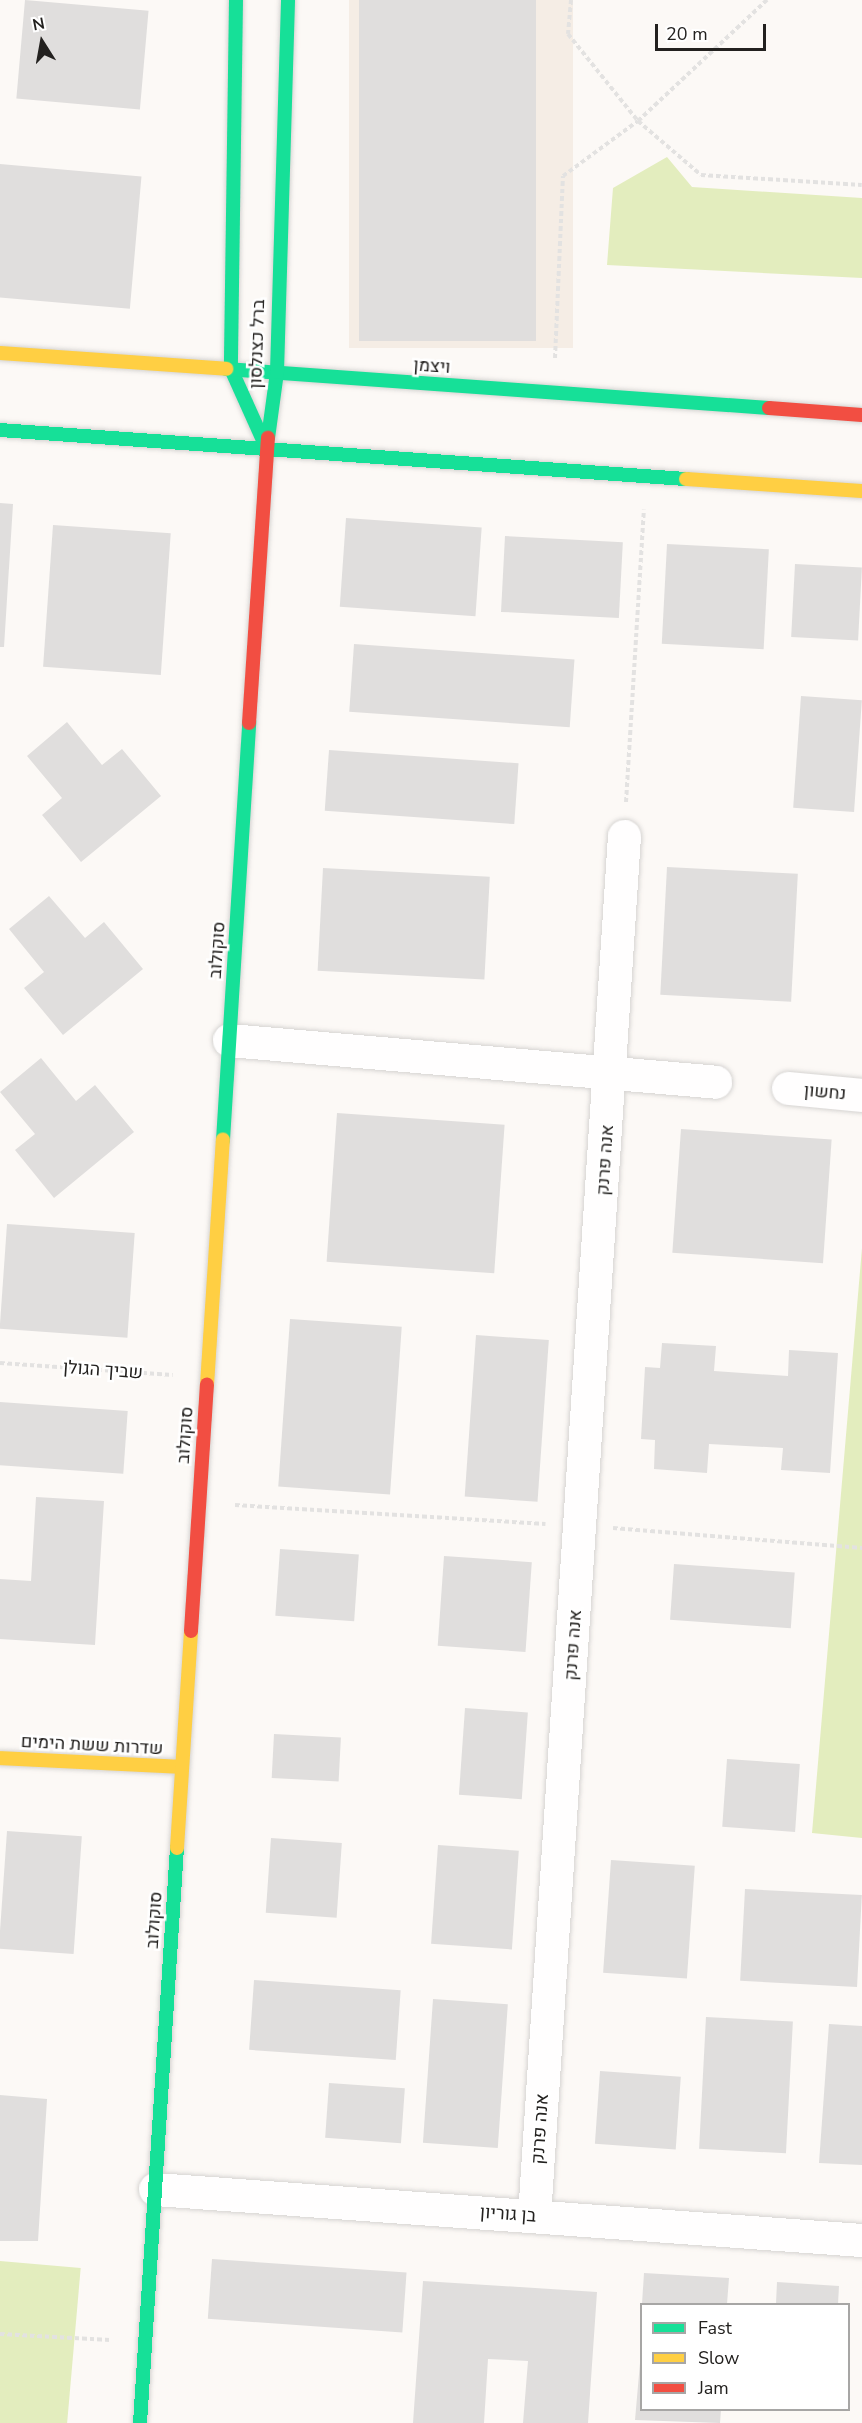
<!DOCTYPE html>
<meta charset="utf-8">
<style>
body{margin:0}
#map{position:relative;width:862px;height:2423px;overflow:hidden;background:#fcf9f6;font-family:"Nunito Sans",Heebo,sans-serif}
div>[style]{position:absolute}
.built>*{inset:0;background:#f5ede5;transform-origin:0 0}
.green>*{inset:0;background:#e3edbe;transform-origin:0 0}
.building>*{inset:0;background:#e0dedd;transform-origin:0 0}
.path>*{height:4px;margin-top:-2px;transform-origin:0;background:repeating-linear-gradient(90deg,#e3e2e1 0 4.5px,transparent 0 7.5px)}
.roads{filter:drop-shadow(0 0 2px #d6d4d2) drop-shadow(0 0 2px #d6d4d2)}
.street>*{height:33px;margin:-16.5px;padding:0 16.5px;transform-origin:16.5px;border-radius:16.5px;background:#fffefe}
.fast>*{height:14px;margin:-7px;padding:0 7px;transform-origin:7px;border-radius:7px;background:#16e098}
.slow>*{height:14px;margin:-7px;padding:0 7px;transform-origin:7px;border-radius:7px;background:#ffcf43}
.jam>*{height:14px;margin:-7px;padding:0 7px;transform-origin:7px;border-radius:7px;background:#f24e42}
span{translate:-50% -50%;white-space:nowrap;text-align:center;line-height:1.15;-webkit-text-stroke:5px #fff;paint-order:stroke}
.street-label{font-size:18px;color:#23211f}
.legend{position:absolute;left:640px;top:2303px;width:210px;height:108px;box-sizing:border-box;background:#fff;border:2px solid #a7a6a5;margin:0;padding:8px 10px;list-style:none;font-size:18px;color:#23211f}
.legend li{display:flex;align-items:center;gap:12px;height:30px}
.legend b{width:30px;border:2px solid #a7a6a5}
.north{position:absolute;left:12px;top:12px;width:60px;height:60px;-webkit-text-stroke:4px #fff;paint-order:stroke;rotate:349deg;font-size:16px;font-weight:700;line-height:24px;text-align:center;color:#23211f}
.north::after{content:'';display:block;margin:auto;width:21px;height:27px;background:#23211f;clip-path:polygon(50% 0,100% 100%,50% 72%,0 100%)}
.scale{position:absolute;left:655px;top:24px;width:111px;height:27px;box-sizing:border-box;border:3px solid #23211f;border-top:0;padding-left:8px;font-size:18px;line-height:21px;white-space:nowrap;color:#23211f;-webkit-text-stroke:4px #fff;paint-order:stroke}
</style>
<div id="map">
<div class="built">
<i style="left:349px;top:0;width:224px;height:348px"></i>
</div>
<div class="green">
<i style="clip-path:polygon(667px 157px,692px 187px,862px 198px,862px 278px,607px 265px,613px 188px)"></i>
<i style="clip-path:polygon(862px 1248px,862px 1838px,812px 1833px)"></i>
<i style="left:0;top:2261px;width:81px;height:162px;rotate:5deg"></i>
</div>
<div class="building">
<i style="left:25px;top:0;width:124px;height:99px;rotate:5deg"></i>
<i style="left:359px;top:0;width:177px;height:341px"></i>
<i style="left:0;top:164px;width:142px;height:133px;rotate:5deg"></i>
<i style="clip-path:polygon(0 503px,13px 504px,4px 647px,0 647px)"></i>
<i style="left:346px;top:518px;width:136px;height:89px;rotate:4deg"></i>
<i style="left:53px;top:525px;width:118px;height:142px;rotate:4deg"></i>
<i style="left:505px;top:536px;width:118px;height:76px;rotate:3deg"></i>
<i style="left:667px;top:544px;width:102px;height:100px;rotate:3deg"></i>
<i style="left:795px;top:564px;width:67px;height:73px;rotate:3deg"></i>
<i style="left:354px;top:644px;width:221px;height:68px;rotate:4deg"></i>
<i style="left:801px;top:696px;width:61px;height:112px;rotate:4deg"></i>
<i style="clip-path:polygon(67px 722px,102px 765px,122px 749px,161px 796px,81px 862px,42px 815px,62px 798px,27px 756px)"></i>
<i style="left:329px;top:750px;width:190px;height:61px;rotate:4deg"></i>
<i style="left:667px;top:867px;width:131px;height:128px;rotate:3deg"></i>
<i style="left:323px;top:868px;width:167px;height:103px;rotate:3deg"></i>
<i style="clip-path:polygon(49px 896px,85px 938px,104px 922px,143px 969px,63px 1035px,24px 988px,44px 972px,9px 929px)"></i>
<i style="clip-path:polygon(41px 1058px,76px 1101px,95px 1085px,134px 1132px,54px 1198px,15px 1150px,35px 1134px,0 1092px)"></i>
<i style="left:337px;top:1113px;width:168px;height:149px;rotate:4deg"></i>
<i style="left:681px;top:1129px;width:151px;height:124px;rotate:4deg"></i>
<i style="left:7px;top:1224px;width:128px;height:105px;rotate:4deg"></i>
<i style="left:290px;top:1319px;width:112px;height:168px;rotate:4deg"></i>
<i style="left:476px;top:1335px;width:73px;height:162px;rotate:4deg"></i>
<i style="clip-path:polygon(662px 1343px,716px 1346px,714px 1371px,788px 1376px,789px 1350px,838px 1353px,830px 1473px,781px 1470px,783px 1448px,709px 1444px,707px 1473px,654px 1469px,655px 1440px,641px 1439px,645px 1367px,660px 1368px)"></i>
<i style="left:0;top:1402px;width:128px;height:63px;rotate:4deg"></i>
<i style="clip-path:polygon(36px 1497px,104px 1501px,95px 1645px,0 1639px,0 1579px,31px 1581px)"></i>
<i style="left:280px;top:1549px;width:79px;height:67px;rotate:4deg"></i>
<i style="left:444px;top:1556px;width:88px;height:90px;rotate:4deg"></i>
<i style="left:674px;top:1564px;width:121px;height:56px;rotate:4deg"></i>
<i style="left:465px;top:1708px;width:63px;height:87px;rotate:4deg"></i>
<i style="left:274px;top:1734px;width:67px;height:44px;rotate:3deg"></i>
<i style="left:727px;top:1759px;width:73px;height:68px;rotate:4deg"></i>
<i style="left:7px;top:1831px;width:75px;height:118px;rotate:4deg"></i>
<i style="left:271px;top:1838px;width:71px;height:75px;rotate:4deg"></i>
<i style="left:438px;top:1845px;width:81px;height:99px;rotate:4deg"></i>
<i style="left:611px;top:1860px;width:84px;height:113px;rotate:4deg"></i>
<i style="left:745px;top:1889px;width:117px;height:92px;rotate:3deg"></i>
<i style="left:254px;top:1980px;width:147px;height:70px;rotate:4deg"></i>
<i style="left:433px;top:1999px;width:75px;height:144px;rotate:4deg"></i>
<i style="left:706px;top:2017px;width:87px;height:132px;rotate:3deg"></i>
<i style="clip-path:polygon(829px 2024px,862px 2026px,862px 2165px,819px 2163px)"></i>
<i style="left:600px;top:2071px;width:81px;height:73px;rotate:4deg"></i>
<i style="left:329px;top:2083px;width:76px;height:55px;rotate:4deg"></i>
<i style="clip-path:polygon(0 2095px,47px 2099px,38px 2241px,0 2241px)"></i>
<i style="left:212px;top:2259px;width:195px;height:60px;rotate:4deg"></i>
<i style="clip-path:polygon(644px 2273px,729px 2278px,727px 2304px,642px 2304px)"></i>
<i style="clip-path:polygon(423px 2281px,597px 2292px,588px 2423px,523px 2423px,528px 2361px,488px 2359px,484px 2423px,413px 2423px)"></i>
<i style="clip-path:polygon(777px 2282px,839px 2286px,838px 2304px,776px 2304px)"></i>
<i style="clip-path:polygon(642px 2340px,642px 2410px,721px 2410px,720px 2423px,635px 2420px)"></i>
</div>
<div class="path">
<i style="left:571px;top:0;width:34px;rotate:95deg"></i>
<i style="left:568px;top:34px;width:112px;rotate:51.2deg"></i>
<i style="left:638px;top:121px;width:83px;rotate:40.6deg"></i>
<i style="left:701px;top:175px;width:161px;rotate:3.6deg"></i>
<i style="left:555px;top:358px;width:182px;rotate:-87.5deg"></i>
<i style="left:563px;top:176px;width:93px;rotate:-36.3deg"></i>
<i style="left:638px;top:121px;width:177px;rotate:-43.2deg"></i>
<i style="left:626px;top:802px;width:293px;rotate:-86.5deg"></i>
<i style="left:0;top:1363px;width:173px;rotate:4deg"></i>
<i style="left:235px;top:1505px;width:311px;rotate:3.5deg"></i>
<i style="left:613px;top:1528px;width:250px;rotate:4.6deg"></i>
<i style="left:0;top:2334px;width:110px;rotate:3.1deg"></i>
</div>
<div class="roads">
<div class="street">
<i style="left:229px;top:1040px;width:488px;rotate:4.9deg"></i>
<i style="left:788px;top:1088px;width:74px;rotate:5.4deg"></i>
<i style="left:155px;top:2189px;width:709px;rotate:4.13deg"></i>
<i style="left:534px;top:2216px;width:1383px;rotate:-86.27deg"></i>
</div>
<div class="fast">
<i style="left:236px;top:0;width:369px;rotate:90.8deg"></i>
<i style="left:231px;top:369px;width:88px;rotate:65.8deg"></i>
<i style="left:226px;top:369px;width:544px;rotate:4.11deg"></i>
<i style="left:0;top:430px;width:688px;rotate:4.09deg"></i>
<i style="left:268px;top:438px;width:67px;rotate:-82.2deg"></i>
<i style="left:277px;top:372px;width:372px;rotate:-88.3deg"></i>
<i style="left:223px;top:1140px;width:418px;rotate:-86.4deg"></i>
<i style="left:140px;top:2423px;width:576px;rotate:-86.32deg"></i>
</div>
<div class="slow">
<i style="left:0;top:353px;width:227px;rotate:4deg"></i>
<i style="left:686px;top:479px;width:176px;rotate:3.9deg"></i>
<i style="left:207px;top:1385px;width:246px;rotate:-86.3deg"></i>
<i style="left:0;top:1758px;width:182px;rotate:2.8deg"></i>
<i style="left:177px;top:1848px;width:217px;rotate:-86.3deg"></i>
</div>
<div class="jam">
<i style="left:769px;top:408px;width:93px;rotate:4.3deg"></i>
<i style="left:249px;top:723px;width:286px;rotate:-86.2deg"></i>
<i style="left:191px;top:1631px;width:247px;rotate:-86.3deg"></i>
</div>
</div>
<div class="street-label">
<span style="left:257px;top:344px;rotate:-88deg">ברל כצנלסון</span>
<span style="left:432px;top:366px;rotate:4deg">ויצמן</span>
<span style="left:217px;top:950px;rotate:-86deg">סוקולוב</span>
<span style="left:825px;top:1092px;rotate:5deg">נחשון</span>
<span style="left:605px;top:1160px;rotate:-86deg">אנה פרנק</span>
<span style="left:103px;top:1370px;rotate:4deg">שביך הגולן</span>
<span style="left:185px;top:1435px;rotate:-86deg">סוקולוב</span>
<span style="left:573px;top:1645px;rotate:-86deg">אנה פרנק</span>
<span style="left:92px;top:1745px;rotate:3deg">שדרות ששת הימים</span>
<span style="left:154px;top:1920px;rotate:-86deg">סוקולוב</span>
<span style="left:540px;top:2129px;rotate:-86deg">אנה פרנק</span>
<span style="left:508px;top:2214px;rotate:4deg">בן גוריון</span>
</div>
<ul class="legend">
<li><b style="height:8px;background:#16e098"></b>Fast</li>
<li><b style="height:8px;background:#ffcf43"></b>Slow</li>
<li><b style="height:8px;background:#f24e42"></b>Jam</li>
</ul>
<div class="north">N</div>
<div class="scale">20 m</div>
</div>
